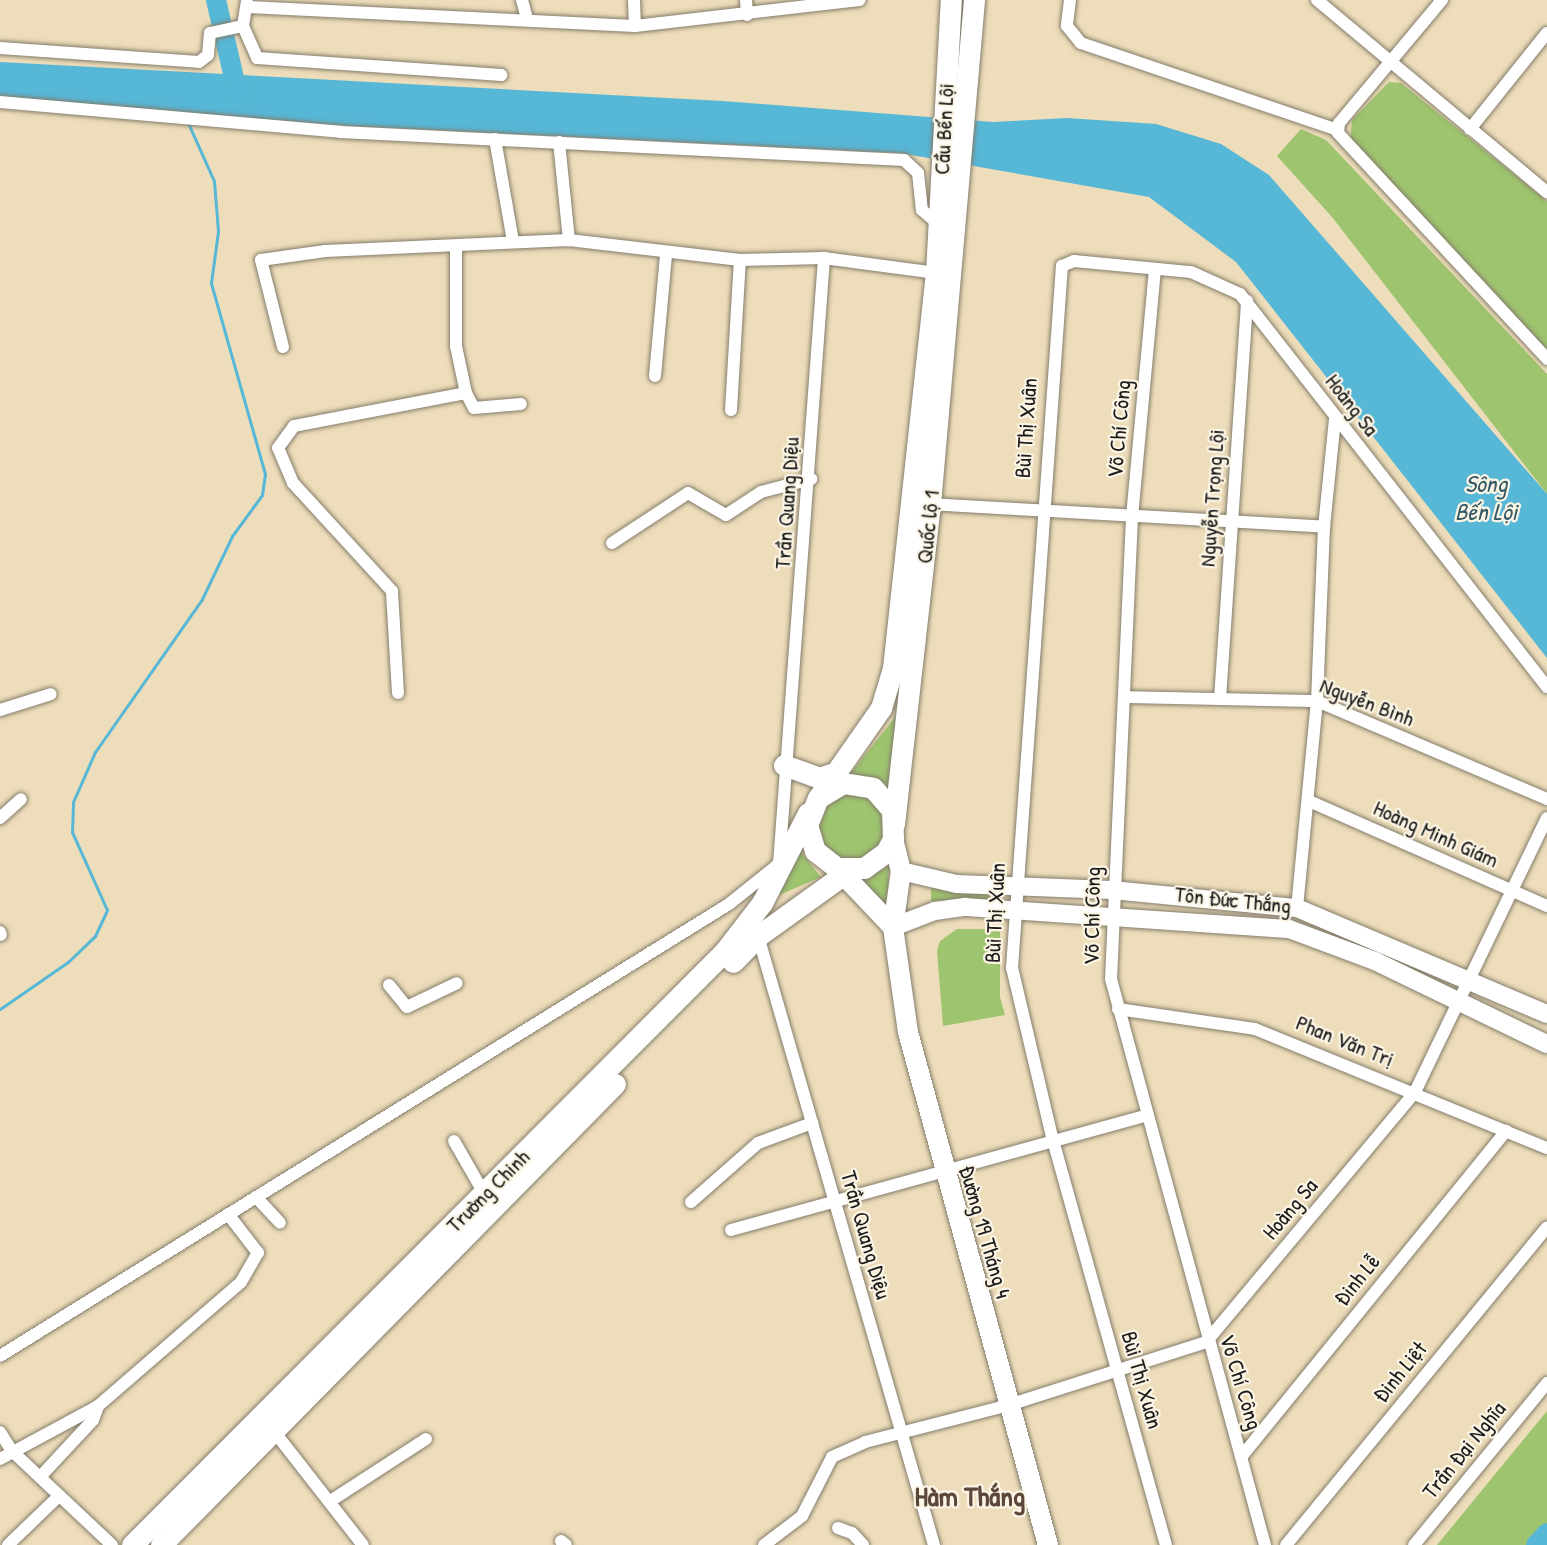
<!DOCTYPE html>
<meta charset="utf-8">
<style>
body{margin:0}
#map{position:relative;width:1547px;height:1545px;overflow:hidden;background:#edddba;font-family:"Patrick Hand",sans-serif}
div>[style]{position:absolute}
.green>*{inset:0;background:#9ec46f}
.round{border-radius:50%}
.water>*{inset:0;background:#57b7d6}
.stream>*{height:3px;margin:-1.5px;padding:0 1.5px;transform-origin:1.5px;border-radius:1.5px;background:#57b7d6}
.river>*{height:20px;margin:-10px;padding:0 10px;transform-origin:10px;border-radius:10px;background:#57b7d6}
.roads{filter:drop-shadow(0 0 2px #847c6b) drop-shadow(0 0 2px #847c6b)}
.minor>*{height:12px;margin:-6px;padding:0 6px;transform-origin:6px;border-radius:6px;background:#fff}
.secondary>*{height:18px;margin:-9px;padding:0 9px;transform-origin:9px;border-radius:9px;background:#fff}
.primary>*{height:20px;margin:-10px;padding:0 10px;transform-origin:10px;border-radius:10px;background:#fff}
.trunk>*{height:21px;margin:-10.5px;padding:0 10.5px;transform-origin:10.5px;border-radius:10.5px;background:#fff}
span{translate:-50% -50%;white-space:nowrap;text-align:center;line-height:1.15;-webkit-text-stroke:4.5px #fcf5e5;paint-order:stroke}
.street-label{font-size:22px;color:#1c1c1c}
.water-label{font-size:24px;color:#345a66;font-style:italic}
.district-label{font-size:28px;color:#5b483a;font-weight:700}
</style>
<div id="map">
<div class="green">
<i style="clip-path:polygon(1389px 82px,1401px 83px,1547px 201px,1547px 353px,1350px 141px,1352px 120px)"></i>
<i style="clip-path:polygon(1301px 129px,1326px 140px,1547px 374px,1547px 494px,1332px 217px,1277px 156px)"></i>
<i style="clip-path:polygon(896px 716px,892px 786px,851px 773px)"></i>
<i class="round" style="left:818px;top:795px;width:66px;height:66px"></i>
<i style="clip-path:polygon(799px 850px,821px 877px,777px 896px)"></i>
<i style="clip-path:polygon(889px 866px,887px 906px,861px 880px)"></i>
<i style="clip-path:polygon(931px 887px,993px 895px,993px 901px,931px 901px)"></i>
<i style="clip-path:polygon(957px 929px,1000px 929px,1000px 997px,1005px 1015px,943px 1026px,937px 951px,940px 941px)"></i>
<i style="clip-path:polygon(1547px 1411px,1547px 1545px,1437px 1545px)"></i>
</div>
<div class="water">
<i style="clip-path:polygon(0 62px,723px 101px,993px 122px,1067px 118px,1156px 124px,1221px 144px,1269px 175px,1547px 494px,1547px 658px,1236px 262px,1149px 197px,900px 153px,331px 125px,0 97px)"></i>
</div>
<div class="stream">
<i style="left:0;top:1009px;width:83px;rotate:-34.7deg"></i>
<i style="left:68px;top:962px;width:37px;rotate:-44deg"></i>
<i style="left:95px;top:936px;width:29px;rotate:-65deg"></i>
<i style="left:107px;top:910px;width:85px;rotate:-114.2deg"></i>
<i style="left:72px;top:832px;width:30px;rotate:-88deg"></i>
<i style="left:73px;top:802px;width:55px;rotate:-66.3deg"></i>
<i style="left:95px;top:752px;width:187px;rotate:-55deg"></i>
<i style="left:202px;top:599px;width:70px;rotate:-64.5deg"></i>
<i style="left:232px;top:536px;width:51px;rotate:-53.8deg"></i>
<i style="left:262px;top:495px;width:21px;rotate:-82deg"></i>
<i style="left:265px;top:474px;width:198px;rotate:-105.8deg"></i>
<i style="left:211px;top:283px;width:52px;rotate:-82.3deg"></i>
<i style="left:218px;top:231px;width:50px;rotate:-94.6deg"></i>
<i style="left:214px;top:181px;width:64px;rotate:-114.1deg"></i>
</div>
<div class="river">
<i style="left:216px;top:0;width:93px;rotate:77deg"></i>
<i style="left:237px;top:91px;width:9px"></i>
<i style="left:1536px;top:1545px;width:16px;rotate:-47deg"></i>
</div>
<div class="roads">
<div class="minor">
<i style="left:522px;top:0;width:20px;rotate:75deg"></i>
<i style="left:634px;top:0;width:26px;rotate:88deg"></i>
<i style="left:746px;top:0;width:15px;rotate:86deg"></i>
<i style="left:1070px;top:0;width:26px;rotate:97deg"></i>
<i style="left:1067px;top:26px;width:22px;rotate:51deg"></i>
<i style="left:1081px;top:43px;width:271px;rotate:18.7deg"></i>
<i style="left:1317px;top:0;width:300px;rotate:39.9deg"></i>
<i style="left:1442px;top:0;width:160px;rotate:129.9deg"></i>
<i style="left:1339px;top:123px;width:10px;rotate:96deg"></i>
<i style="left:1338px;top:133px;width:308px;rotate:47.2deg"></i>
<i style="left:248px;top:7px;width:387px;rotate:2.8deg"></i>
<i style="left:635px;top:26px;width:226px;rotate:-6.6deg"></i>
<i style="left:243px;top:26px;width:35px;rotate:66deg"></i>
<i style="left:257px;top:58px;width:245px;rotate:4deg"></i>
<i style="left:0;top:48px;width:199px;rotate:4deg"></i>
<i style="left:199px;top:62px;width:11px;rotate:-38deg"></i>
<i style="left:208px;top:55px;width:22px;rotate:-85deg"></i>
<i style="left:210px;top:33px;width:34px;rotate:-12deg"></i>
<i style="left:243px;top:26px;width:25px;rotate:-81deg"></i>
<i style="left:0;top:102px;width:341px;rotate:5deg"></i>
<i style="left:340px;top:132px;width:565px;rotate:2.84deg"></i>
<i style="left:904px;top:160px;width:19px;rotate:43deg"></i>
<i style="left:918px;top:173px;width:37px;rotate:84deg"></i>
<i style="left:922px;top:210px;width:23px;rotate:41deg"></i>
<i style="left:1470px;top:129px;width:123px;rotate:-51.3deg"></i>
<i style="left:495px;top:139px;width:104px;rotate:80deg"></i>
<i style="left:559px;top:142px;width:99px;rotate:84.2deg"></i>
<i style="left:456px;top:247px;width:99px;rotate:90deg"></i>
<i style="left:456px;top:346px;width:48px;rotate:78deg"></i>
<i style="left:466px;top:393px;width:17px;rotate:62deg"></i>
<i style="left:474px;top:408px;width:47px;rotate:-4.9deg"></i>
<i style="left:1155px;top:269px;width:249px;rotate:95.3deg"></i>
<i style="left:1132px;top:517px;width:462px;rotate:92.6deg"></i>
<i style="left:1111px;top:979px;width:587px;rotate:74.78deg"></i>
<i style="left:283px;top:347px;width:90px;rotate:-104.2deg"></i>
<i style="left:261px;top:260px;width:65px;rotate:-8deg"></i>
<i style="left:325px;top:251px;width:244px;rotate:-2.6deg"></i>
<i style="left:569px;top:240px;width:172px;rotate:6.7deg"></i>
<i style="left:740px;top:260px;width:84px;rotate:-1.4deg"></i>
<i style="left:655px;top:376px;width:122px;rotate:-84.8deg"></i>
<i style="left:731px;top:410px;width:150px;rotate:-86.6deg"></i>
<i style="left:930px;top:504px;width:395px;rotate:3.3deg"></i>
<i style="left:612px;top:543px;width:91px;rotate:-33.3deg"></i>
<i style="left:688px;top:493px;width:44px;rotate:30.1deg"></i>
<i style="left:726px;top:515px;width:42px;rotate:-33.3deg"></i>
<i style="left:761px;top:492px;width:52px;rotate:-14.6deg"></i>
<i style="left:398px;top:693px;width:102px;rotate:-93.4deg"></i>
<i style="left:392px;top:591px;width:147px;rotate:-132.5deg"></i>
<i style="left:293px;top:483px;width:38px;rotate:-113deg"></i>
<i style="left:278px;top:448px;width:27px;rotate:-54deg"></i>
<i style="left:294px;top:426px;width:175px;rotate:-10.9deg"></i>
<i style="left:1124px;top:697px;width:193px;rotate:1.2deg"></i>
<i style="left:1317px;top:701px;width:250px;rotate:23.1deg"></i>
<i style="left:1220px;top:699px;width:399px;rotate:-86.1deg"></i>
<i style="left:0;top:710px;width:53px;rotate:-17.4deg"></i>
<i style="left:1309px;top:801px;width:260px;rotate:23.8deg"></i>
<i style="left:0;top:818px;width:28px;rotate:-42deg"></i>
<i style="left:1297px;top:908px;width:208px;rotate:-84.5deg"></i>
<i style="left:1317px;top:701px;width:174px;rotate:-87.7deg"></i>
<i style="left:1324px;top:527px;width:110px;rotate:-84.2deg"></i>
<i style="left:0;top:932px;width:3px;rotate:72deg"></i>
<i style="left:758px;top:936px;width:634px;rotate:73.88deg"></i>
<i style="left:389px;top:985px;width:28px;rotate:51deg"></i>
<i style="left:407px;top:1007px;width:55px;rotate:-25.6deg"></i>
<i style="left:1118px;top:1009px;width:138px;rotate:8.3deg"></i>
<i style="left:1255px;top:1029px;width:315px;rotate:22.2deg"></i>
<i style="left:454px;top:1141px;width:62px;rotate:60.1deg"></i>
<i style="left:256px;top:1197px;width:35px;rotate:47deg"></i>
<i style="left:691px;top:1202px;width:89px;rotate:-41.4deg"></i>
<i style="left:758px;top:1143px;width:58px;rotate:-20.3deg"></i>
<i style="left:731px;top:1230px;width:429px;rotate:-15.4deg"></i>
<i style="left:0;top:1356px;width:858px;rotate:-31.8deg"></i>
<i style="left:729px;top:904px;width:64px;rotate:-38.7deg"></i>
<i style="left:779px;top:864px;width:608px;rotate:-85.75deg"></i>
<i style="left:824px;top:258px;width:113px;rotate:7.6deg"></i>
<i style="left:273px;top:1430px;width:146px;rotate:52deg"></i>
<i style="left:0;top:1432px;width:22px;rotate:58deg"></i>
<i style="left:12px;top:1451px;width:137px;rotate:43.2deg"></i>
<i style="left:1242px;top:1456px;width:419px;rotate:-50.9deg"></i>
<i style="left:0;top:1459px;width:111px;rotate:-28.4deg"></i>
<i style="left:98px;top:1406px;width:189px;rotate:-40.9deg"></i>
<i style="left:241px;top:1282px;width:34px;rotate:-60deg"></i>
<i style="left:258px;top:1253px;width:49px;rotate:-127.6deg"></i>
<i style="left:40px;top:1477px;width:78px;rotate:-47.1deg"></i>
<i style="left:93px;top:1420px;width:15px;rotate:-70deg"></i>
<i style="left:332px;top:1500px;width:112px;rotate:-33deg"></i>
<i style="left:838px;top:1528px;width:15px;rotate:20deg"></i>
<i style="left:852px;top:1533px;width:16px;rotate:47deg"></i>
<i style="left:561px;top:1541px;width:6px;rotate:39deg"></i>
<i style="left:8px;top:1545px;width:71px;rotate:-43.9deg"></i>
<i style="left:764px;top:1545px;width:48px;rotate:-37.3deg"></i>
<i style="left:802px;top:1516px;width:66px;rotate:-63deg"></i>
<i style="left:832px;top:1457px;width:36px;rotate:-24deg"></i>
<i style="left:865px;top:1442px;width:149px;rotate:-14.4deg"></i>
<i style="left:1009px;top:1405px;width:207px;rotate:-17.7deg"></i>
<i style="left:1206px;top:1342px;width:326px;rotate:-50.1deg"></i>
<i style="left:1415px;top:1092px;width:304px;rotate:-64.3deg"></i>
<i style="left:1166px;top:1545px;width:420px;rotate:-105.6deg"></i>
<i style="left:1053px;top:1141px;width:178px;rotate:-103.3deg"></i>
<i style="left:1012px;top:968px;width:704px;rotate:-85.93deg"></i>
<i style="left:1062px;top:266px;width:13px;rotate:-23deg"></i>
<i style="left:1074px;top:261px;width:118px;rotate:5.4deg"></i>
<i style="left:1191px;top:272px;width:54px;rotate:24.2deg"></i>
<i style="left:1240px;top:294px;width:499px;rotate:52deg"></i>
<i style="left:1286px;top:1545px;width:411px;rotate:-50.6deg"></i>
<i style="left:1414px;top:1545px;width:210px;rotate:-50.6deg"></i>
</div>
<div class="secondary">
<i style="left:901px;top:871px;width:57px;rotate:13.1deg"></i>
<i style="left:957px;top:884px;width:155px;rotate:2.2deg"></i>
<i style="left:1112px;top:890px;width:186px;rotate:5.6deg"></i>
<i style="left:1297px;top:908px;width:272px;rotate:23deg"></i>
<i style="left:893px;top:927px;width:45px;rotate:-20.9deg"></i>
<i style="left:935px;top:911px;width:30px;rotate:-8deg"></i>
<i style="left:965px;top:907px;width:325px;rotate:3.9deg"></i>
<i style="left:1289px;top:929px;width:92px;rotate:20.4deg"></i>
<i style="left:1375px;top:961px;width:191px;rotate:25.8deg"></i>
</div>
<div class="primary">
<i style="left:893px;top:839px;width:33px;rotate:76deg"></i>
<i style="left:901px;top:871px;width:57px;rotate:98.1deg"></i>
<i style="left:893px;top:927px;width:106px;rotate:81.9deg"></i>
<i style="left:908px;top:1032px;width:532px;rotate:74.74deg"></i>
<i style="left:837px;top:868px;width:81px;rotate:46.5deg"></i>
</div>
<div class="trunk">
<i style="left:784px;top:765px;width:37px;rotate:20deg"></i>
<i style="left:819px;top:778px;width:16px;rotate:-18deg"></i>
<i style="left:818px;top:798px;width:29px;rotate:-31deg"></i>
<i style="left:843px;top:783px;width:30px;rotate:9deg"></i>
<i style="left:873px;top:788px;width:29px;rotate:49deg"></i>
<i style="left:892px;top:810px;width:29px;rotate:88deg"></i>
<i style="left:893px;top:839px;width:15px;rotate:118deg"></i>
<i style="left:886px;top:852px;width:27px;rotate:144deg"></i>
<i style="left:864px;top:868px;width:27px;rotate:180deg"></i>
<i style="left:837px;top:868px;width:28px;rotate:-142deg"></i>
<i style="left:815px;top:851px;width:27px;rotate:-107deg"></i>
<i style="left:807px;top:825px;width:29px;rotate:-68deg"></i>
<i style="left:818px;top:798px;width:110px;rotate:-55deg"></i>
<i style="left:881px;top:708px;width:42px;rotate:-73.3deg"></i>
<i style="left:893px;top:668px;width:397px;rotate:-83.8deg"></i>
<i style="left:936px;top:273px;width:273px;rotate:-86.9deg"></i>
<i style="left:894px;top:824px;width:322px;rotate:-83.6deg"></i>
<i style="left:930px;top:504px;width:506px;rotate:-85.01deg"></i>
<i style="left:733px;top:962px;width:36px;rotate:-46deg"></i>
<i style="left:758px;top:936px;width:113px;rotate:-35.7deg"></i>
<i style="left:132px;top:1545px;width:839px;rotate:-45.05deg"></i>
<i style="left:725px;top:951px;width:61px;rotate:-52.4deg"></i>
<i style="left:762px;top:903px;width:101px;rotate:-62.9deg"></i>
<i style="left:161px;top:1545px;width:647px;rotate:-45.44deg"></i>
</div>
</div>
<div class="street-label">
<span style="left:944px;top:129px;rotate:-87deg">Cầu Bến Lội</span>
<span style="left:1352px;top:405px;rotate:52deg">Hoàng Sa</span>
<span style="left:1026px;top:428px;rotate:-86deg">Bùi Thị Xuân</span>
<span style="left:1119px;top:429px;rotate:-85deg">Võ Chí Công</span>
<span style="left:1212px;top:498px;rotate:-86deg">Nguyễn Trọng Lội</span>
<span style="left:787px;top:503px;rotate:-86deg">Trần Quang Diệu</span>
<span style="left:928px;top:527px;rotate:-84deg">Quốc lộ 1</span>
<span style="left:1367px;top:702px;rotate:21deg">Nguyễn Bình</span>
<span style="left:1436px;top:834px;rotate:24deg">Hoàng Minh Giám</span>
<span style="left:1233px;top:900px;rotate:6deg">Tôn Đức Thắng</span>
<span style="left:995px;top:913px;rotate:-87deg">Bùi Thị Xuân</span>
<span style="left:1092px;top:916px;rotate:-89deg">Võ Chí Công</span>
<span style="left:1345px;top:1041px;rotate:22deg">Phan Văn Trị</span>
<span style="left:488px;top:1191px;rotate:-45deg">Trường Chinh</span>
<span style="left:1290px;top:1209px;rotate:-50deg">Hoàng Sa</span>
<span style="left:985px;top:1232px;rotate:74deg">Đường 19 Tháng 4</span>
<span style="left:866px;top:1235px;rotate:74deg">Trần Quang Diệu</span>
<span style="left:1357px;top:1280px;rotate:-51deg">Đinh Lễ</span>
<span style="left:1400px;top:1372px;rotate:-51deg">Đinh Liệt</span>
<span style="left:1142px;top:1380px;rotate:74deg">Bùi Thị Xuân</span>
<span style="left:1241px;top:1382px;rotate:73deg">Võ Chí Công</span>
<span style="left:1464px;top:1450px;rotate:-51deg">Trần Đại Nghĩa</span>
</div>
<div class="water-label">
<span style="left:1486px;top:498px">Sông<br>Bến Lội</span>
</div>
<div class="district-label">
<span style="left:970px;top:1496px">Hàm Thắng</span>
</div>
</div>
